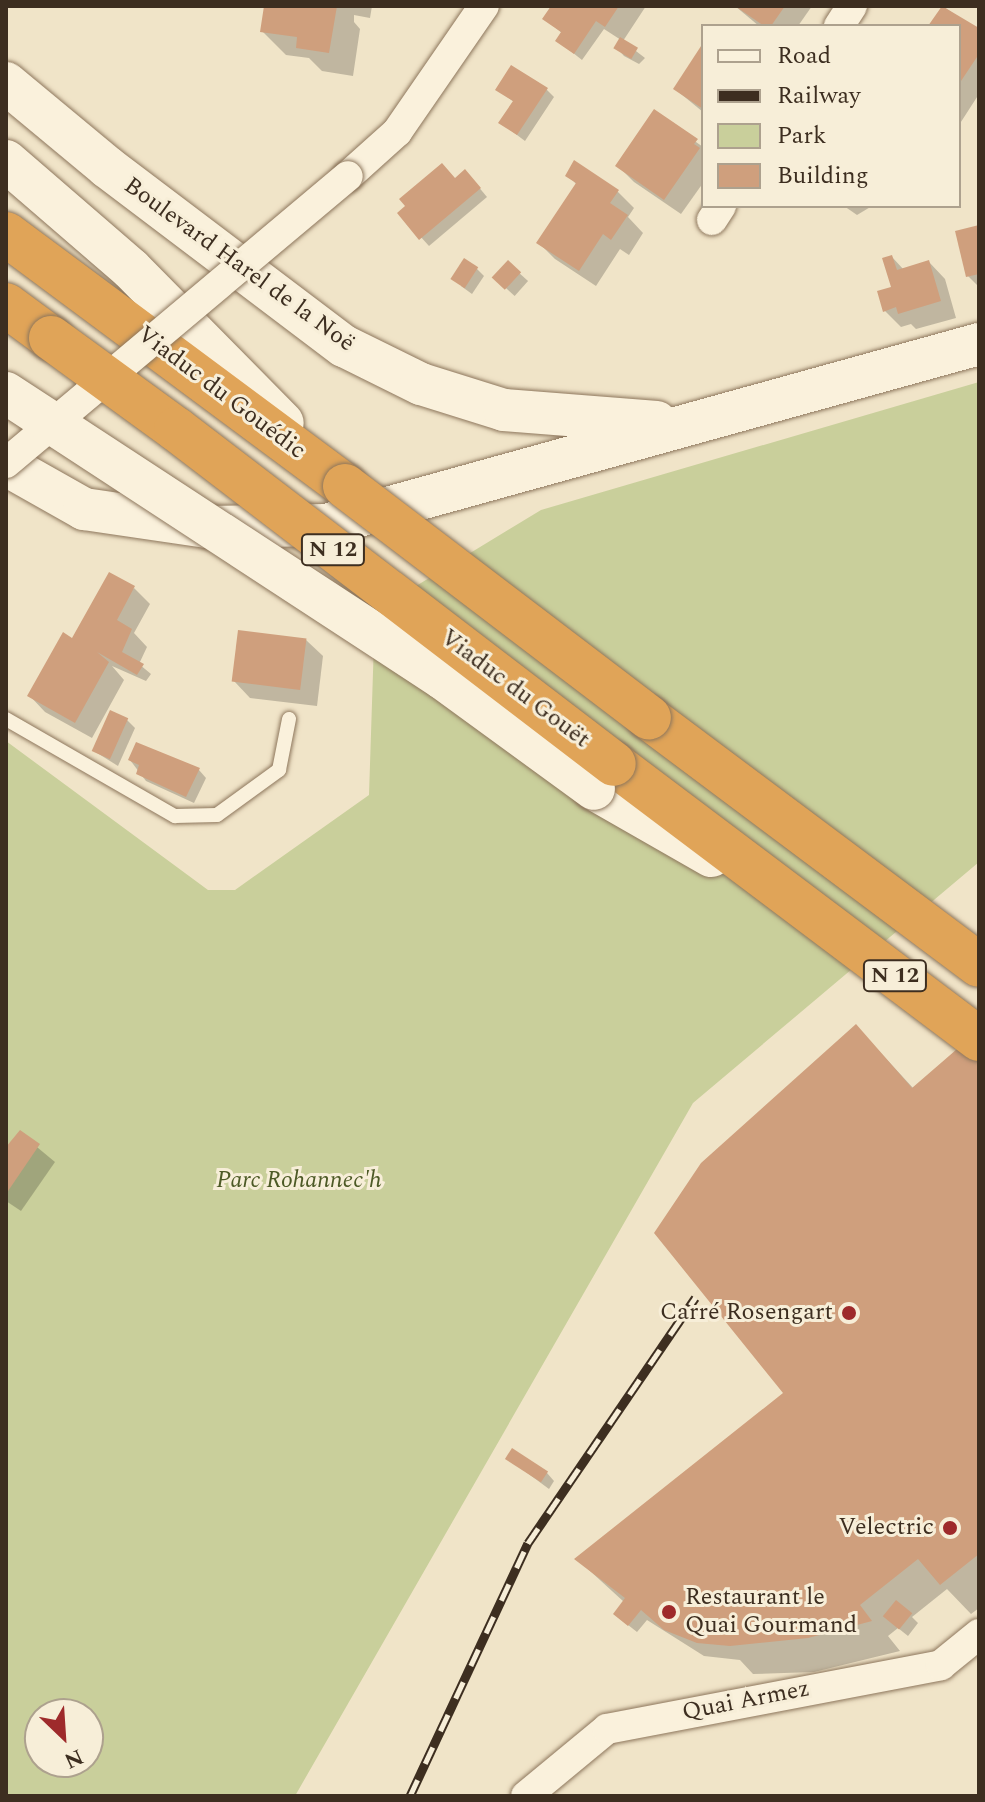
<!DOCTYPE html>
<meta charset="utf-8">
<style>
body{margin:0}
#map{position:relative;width:985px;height:1802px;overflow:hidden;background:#f0e4c8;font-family:Spectral,serif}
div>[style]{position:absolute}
.green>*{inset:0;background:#c9cf9b}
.shadow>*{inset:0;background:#0003;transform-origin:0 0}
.building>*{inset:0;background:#cf9f7d;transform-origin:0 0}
.roads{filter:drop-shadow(0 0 2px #8d765c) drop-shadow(0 0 2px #8d765c)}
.lane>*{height:14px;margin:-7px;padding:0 7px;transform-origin:7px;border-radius:7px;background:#faf1dc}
.street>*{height:30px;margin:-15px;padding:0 15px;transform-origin:15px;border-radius:15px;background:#faf1dc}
.secondary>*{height:42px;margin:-21px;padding:0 21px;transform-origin:21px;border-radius:21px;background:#faf1dc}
.highway>*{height:44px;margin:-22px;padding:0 22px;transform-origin:22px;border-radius:22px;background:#e0a458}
.rail>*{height:9px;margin-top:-4.5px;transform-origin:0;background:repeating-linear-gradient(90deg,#f7eed8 0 18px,#3d2e20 0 36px);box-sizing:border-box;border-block:2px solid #3d2e20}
.bridges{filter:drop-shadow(0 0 2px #8d765c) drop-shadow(0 0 2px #8d765c)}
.street-bridge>*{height:30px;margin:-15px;padding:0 15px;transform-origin:15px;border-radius:15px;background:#faf1dc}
.secondary-bridge>*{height:42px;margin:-21px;padding:0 21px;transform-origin:21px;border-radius:21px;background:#faf1dc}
.highway-bridge>*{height:44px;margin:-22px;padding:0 22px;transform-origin:22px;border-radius:22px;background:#e0a458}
.dots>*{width:22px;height:22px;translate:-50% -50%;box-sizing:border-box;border:4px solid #f7eed8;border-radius:50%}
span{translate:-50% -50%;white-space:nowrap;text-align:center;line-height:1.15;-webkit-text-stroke:6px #f7eed8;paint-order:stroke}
.shield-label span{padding:2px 6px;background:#f7eed8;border:2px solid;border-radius:6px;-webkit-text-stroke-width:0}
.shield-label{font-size:22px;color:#3d2e20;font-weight:700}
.street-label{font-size:24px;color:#3d2e20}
.park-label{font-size:24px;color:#4d5a26;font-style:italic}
.poi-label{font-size:24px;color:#3d2e20}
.right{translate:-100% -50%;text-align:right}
.left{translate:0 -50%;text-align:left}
.frame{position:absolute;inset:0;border:8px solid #3d2e20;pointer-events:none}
.legend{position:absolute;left:701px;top:24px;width:260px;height:184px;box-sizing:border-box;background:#f7eed8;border:2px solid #ada18e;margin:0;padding:10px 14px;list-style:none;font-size:24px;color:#3d2e20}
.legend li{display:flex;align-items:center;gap:16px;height:40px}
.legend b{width:40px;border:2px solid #ada18e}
.north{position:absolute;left:24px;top:1698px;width:80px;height:80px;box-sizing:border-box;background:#f7eed8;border:2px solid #ada18e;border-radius:50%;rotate:155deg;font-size:22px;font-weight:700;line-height:32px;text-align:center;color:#3d2e20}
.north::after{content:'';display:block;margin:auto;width:28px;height:36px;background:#9e2a2b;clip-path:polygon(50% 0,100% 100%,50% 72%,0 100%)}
</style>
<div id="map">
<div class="green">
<i style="clip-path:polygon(evenodd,979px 382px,979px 862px,693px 1103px,295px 1796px,6px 1796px,6px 741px,208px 890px,235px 890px,369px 795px,375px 611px,541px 510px,979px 382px,40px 1714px,88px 1714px,88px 1762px,40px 1762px,40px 1714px)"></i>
</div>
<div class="shadow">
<i style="clip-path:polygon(266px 6px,372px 6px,370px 18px,354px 15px,354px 22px,360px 29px,353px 76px,322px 71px,309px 58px,286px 55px,262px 31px)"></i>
<i style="clip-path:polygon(553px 6px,646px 6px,623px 41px,645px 58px,639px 64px,624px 56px,617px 48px,621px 40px,604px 29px,582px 60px,558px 41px,562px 33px,545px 19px)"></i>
<i style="clip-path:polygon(735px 6px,812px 6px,798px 26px,759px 26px)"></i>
<i style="clip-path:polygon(944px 7px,979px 31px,979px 94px,959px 125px,959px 26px,933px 26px)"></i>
<i style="clip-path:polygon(703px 46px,703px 112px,675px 89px)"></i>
<i style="clip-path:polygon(497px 89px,546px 89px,554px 97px,525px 141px,501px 123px,514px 102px)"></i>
<i style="clip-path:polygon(654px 112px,703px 147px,703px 183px,681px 214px,634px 182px,618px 166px)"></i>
<i style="clip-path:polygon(568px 175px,618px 192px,634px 208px,628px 217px,643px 233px,629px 255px,620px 249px,596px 286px,555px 259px,539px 243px,577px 185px)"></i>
<i style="clip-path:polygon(472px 179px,487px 197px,429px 246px,400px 214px,455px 180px)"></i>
<i style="clip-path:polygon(844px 206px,872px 206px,857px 215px)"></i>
<i style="clip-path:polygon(979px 227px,979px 287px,968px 276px)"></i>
<i style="clip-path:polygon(892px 257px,904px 270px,929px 262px,945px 279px,956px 318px,916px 329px,911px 324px,901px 327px,884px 310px,893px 289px)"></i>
<i style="left:508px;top:263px;width:27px;height:20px;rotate:42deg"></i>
<i style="clip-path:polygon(476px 268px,484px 276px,472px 294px,461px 286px)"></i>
<i style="clip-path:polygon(134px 588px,150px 604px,134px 633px,147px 647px,139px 664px,151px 674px,146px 681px,112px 666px,124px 680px,92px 738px,45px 712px,29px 695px,73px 640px)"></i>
<i style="clip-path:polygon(306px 640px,323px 656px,317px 706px,250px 698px,234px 681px)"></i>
<i style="clip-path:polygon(127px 720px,135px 728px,118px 766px,94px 751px)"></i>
<i style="clip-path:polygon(130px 760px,199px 770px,206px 778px,194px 803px,146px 781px)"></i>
<i style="clip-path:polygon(856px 1026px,914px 1089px,979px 1034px,979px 1608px,971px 1614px,947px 1589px,912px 1617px,918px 1623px,908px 1636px,898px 1628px,888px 1636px,900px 1651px,814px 1672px,753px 1674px,740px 1660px,704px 1656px,647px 1620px,637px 1632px,623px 1621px,624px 1602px,577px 1559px,786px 1393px)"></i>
<i style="clip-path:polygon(20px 1133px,55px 1162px,21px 1211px,6px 1201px,6px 1151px)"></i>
<i style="clip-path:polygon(507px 1458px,547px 1473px,554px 1481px,549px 1489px)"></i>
</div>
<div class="building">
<i style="clip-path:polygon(264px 6px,337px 6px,329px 53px,296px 48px,297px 37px,260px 32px)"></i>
<i style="clip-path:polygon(551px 6px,619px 6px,605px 27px,596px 21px,574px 54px,555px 41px,561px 32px,542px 19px)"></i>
<i style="clip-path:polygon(735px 6px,785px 6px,771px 26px,764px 26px)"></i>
<i style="clip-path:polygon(942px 6px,979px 28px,979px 54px,959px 84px,959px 26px,928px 26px)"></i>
<i style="left:620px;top:37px;width:21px;height:13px;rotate:31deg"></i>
<i style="clip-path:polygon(703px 43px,703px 109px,673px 89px)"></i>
<i style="clip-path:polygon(511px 65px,548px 88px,517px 135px,498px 123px,513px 101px,495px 90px)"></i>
<i style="clip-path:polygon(654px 109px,698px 139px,694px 144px,700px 148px,664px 200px,615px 166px)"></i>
<i style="clip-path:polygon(574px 160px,619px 190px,610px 203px,628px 215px,611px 240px,603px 234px,579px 271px,536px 243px,576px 183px,565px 176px)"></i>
<i style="clip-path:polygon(442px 163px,455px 178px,465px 169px,481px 188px,419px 240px,397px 213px,405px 206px,399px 199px)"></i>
<i style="clip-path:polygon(979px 225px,979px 274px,966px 277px,955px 231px)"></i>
<i style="clip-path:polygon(892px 255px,897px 270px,929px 260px,941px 301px,898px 314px,896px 307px,883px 312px,877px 291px,891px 287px,882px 258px)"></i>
<i style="left:464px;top:258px;width:17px;height:25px;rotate:33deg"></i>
<i style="left:508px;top:260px;width:18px;height:24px;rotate:43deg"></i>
<i style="clip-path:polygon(109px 572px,135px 586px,117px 620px,132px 629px,122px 652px,144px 664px,137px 675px,97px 652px,109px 662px,75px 723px,27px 696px,63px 632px,72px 638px)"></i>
<i style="left:238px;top:630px;width:69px;height:52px;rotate:7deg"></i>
<i style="left:110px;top:710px;width:20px;height:45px;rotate:24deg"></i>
<i style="clip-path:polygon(136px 742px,200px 768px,186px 797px,136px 774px,139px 765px,128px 760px)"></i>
<i style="clip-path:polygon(856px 1024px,912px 1088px,979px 1030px,979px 1554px,940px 1585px,918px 1559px,860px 1605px,872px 1621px,808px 1638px,730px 1646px,697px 1643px,664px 1630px,641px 1610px,628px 1626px,613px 1614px,625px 1598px,574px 1559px,783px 1393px,654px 1233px,701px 1163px)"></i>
<i style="clip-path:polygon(20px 1130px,40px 1144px,6px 1194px,6px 1147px)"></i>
<i style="left:512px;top:1448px;width:43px;height:13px;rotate:33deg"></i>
<i style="left:896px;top:1600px;width:21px;height:21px;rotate:39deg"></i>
</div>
<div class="roads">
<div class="lane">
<i style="left:6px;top:719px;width:195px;rotate:29.9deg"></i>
<i style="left:175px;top:816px;width:42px;rotate:-1.4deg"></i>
<i style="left:217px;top:815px;width:77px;rotate:-36deg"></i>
<i style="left:279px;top:770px;width:52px;rotate:-78.9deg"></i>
</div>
<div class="street">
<i style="left:839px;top:26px;width:24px;rotate:-57deg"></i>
<i style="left:348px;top:176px;width:66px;rotate:-41.9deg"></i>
<i style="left:397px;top:132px;width:153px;rotate:-55.4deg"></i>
<i style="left:712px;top:220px;width:17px;rotate:-57deg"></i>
<i style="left:526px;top:1796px;width:105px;rotate:-39.6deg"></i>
<i style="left:607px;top:1729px;width:340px;rotate:-10.8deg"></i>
<i style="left:941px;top:1665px;width:49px;rotate:-39.2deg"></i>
</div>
<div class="secondary">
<i style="left:6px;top:83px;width:131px;rotate:39.7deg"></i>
<i style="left:107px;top:167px;width:297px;rotate:37.1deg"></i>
<i style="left:344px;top:346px;width:86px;rotate:26.3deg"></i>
<i style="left:421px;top:384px;width:87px;rotate:17.4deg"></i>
<i style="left:504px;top:410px;width:153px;rotate:4.5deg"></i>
<i style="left:6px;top:161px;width:165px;rotate:40.8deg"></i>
<i style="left:131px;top:269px;width:216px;rotate:45.4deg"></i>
<i style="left:6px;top:465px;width:90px;rotate:29.4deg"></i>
<i style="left:84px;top:509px;width:124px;rotate:8.3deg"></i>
<i style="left:207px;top:527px;width:119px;rotate:-1deg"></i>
<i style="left:326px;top:525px;width:678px;rotate:-15.49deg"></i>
<i style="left:594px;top:789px;width:135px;rotate:29.8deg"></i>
</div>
<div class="highway">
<i style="left:6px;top:234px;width:422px;rotate:36.6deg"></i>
<i style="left:6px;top:305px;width:56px;rotate:36.3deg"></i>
<i style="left:649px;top:718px;width:412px;rotate:36.8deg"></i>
<i style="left:614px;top:764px;width:457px;rotate:37deg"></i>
</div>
</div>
<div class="rail">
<i style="left:410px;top:1796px;width:279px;rotate:-65deg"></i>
<i style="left:528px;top:1543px;width:297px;rotate:-55.7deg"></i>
</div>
<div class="bridges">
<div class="street-bridge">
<i style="left:6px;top:463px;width:446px;rotate:-40deg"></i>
</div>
<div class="secondary-bridge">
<i style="left:6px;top:393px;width:521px;rotate:33.17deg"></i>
<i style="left:442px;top:678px;width:188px;rotate:36.1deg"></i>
</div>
<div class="highway-bridge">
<i style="left:51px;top:338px;width:155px;rotate:36.1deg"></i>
<i style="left:176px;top:429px;width:551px;rotate:37.41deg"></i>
<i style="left:345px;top:486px;width:382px;rotate:37.3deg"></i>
</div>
</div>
<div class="dots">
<i style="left:849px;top:1313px;background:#9e2a2b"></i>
<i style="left:950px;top:1528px;background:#9e2a2b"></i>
<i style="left:669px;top:1612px;background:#9e2a2b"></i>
</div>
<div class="shield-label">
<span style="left:333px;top:550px">N 12</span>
<span style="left:895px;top:976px">N 12</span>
</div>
<div class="street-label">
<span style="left:239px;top:265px;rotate:36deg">Boulevard Harel de la Noë</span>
<span style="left:221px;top:393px;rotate:37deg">Viaduc du Gouédic</span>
<span style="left:515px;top:689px;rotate:37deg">Viaduc du Gouët</span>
<span style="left:746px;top:1701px;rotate:-11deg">Quai Armez</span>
</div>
<div class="park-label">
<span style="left:299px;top:1181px">Parc Rohannec'h</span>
</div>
<div class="poi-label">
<span class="right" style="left:833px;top:1313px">Carré Rosengart</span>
<span class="right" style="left:934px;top:1528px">Velectric</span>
<span class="left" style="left:685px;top:1612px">Restaurant le<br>Quai Gourmand</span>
</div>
<div class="frame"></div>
<ul class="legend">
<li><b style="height:10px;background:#faf1dc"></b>Road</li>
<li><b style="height:10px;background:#3d2e20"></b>Railway</li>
<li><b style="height:22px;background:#c9cf9b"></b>Park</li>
<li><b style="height:22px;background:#cf9f7d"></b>Building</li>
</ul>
<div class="north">N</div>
</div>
